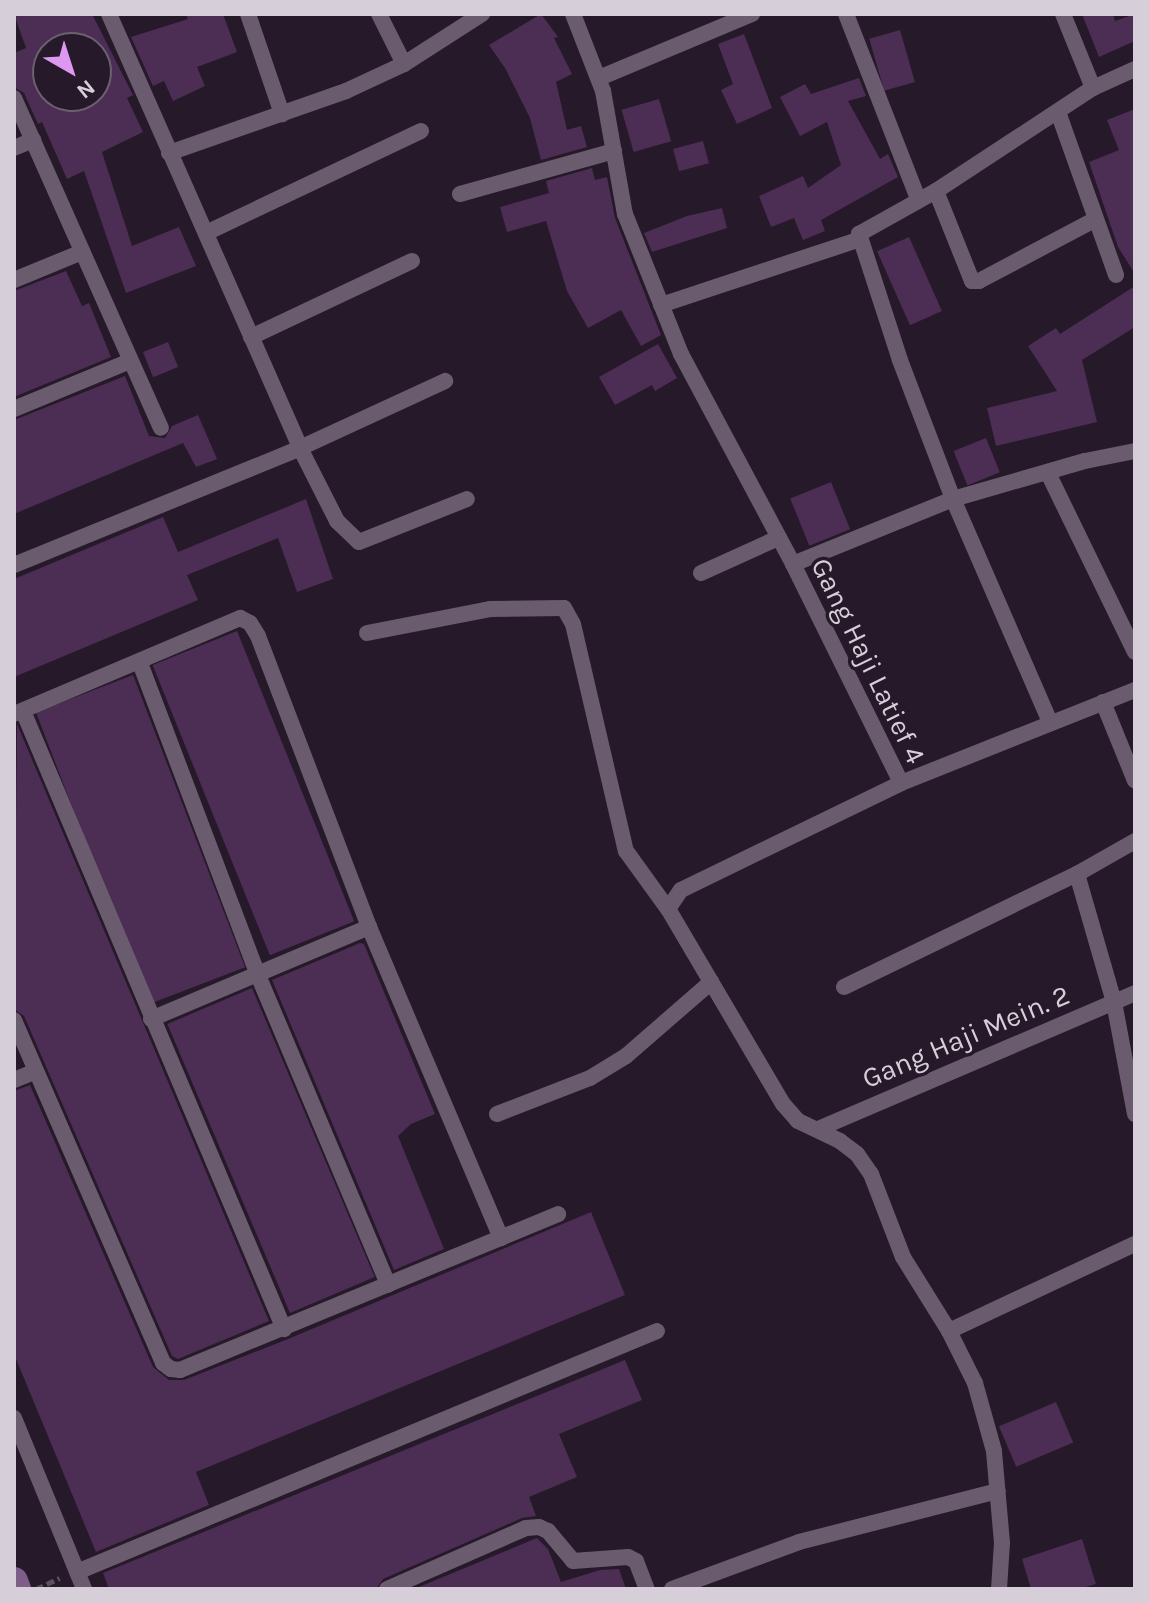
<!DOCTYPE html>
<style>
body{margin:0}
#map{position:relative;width:1149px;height:1603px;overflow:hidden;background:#261929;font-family:Karla,sans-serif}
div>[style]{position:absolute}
.canal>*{height:28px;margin:-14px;padding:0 14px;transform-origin:14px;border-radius:14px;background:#7e5d88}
.building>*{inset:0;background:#4c2d54;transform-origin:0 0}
.path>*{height:5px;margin-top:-2.5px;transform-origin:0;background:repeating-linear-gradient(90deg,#5c505f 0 8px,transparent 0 12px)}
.minor>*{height:16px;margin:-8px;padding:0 8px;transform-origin:8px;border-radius:8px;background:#6a5c6e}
.tertiary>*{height:16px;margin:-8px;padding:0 8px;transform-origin:8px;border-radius:8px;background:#6a5c6e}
span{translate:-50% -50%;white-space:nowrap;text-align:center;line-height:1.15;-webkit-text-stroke:7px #261929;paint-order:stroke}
.street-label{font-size:28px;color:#d6ced9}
.frame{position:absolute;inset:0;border:16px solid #d6ced9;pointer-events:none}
.north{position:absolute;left:32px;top:32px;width:80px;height:80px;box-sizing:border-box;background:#261929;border:2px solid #6c616f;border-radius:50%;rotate:141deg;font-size:22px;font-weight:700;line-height:32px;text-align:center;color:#d6ced9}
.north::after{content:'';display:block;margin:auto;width:28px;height:36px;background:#de98f2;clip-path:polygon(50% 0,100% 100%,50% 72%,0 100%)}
</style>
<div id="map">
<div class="canal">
<i style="left:14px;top:1581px;width:9px;rotate:69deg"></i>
</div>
<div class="building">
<i style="clip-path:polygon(evenodd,14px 14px,92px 14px,133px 95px,127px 98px,143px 132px,102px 152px,132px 246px,179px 227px,196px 266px,126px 293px,84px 171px,67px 179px,42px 122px,38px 124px,24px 93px,14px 87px,14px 53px,26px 48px,14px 14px,48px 48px,97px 48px,96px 96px,48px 96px,48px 48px)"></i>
<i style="clip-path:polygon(186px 14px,223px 14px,237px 52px,197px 67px,205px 86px,173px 101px,164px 81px,153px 86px,131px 37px,188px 19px)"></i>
<i style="clip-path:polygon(541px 14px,558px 37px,554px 38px,572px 74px,556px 82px,567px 130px,581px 126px,587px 147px,541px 160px,530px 118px,505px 68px,489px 45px)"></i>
<i style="clip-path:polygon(1082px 14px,1113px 14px,1115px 21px,1135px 14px,1135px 41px,1099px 57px)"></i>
<i style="left:900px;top:30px;width:54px;height:32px;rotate:74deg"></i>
<i style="clip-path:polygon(744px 34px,772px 108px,737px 124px,721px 90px,733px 84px,718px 44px)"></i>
<i style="clip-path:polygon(859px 78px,866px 96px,848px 101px,880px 159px,888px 154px,898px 177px,821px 220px,825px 231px,803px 240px,794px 218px,771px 227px,759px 196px,803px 176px,808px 188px,841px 165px,827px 122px,800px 136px,780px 97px,805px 84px,811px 94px)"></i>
<i style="left:659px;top:99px;width:44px;height:39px;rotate:74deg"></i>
<i style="clip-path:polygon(1135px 109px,1135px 274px,1118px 247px,1089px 162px,1119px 150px,1107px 120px)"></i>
<i style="left:703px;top:141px;width:23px;height:31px;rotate:75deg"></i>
<i style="clip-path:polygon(592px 168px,595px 180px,607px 177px,615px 218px,661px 335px,641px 346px,621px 310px,588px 328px,567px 291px,546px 221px,507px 232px,500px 207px,549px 193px,546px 181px)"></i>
<i style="clip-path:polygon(722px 208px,727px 228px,652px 252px,644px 233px,687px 216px)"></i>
<i style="left:909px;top:237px;width:81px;height:35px;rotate:66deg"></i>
<i style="clip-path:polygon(66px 271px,82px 306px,89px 303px,111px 357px,14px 397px,14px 291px)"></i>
<i style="clip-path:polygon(1135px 286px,1135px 327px,1082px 360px,1097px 422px,996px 446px,987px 408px,1057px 391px,1028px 346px,1056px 328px,1060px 334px)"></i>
<i style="left:168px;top:342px;width:27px;height:27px;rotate:68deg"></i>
<i style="clip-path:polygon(658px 344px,677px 378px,655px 391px,652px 385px,615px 405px,599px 377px)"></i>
<i style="clip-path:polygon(125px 376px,149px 436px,165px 438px,172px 426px,198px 415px,217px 459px,196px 467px,183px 443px,14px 514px,14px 420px)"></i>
<i style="left:986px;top:438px;width:37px;height:35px;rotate:68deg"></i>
<i style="left:831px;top:482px;width:51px;height:44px;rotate:68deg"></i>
<i style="clip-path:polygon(306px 499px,333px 579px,297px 592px,278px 538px,187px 575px,198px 600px,14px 677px,14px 579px,163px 517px,178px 552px)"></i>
<i style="left:237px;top:631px;width:313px;height:91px;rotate:68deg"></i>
<i style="left:133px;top:675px;width:313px;height:104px;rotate:69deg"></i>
<i style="clip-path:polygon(17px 724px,269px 1321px,178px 1359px,172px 1356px,24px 1016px,14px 1009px)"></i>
<i style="clip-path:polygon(360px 943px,364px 944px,435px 1114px,411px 1124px,398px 1136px,444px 1249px,394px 1270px,272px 980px)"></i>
<i style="left:252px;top:988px;width:314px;height:92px;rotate:67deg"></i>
<i style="clip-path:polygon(30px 1085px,153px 1367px,169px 1380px,184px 1380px,288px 1339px,591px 1212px,625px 1295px,196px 1472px,209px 1505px,96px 1552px,14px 1354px,14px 1091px)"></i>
<i style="clip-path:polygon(625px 1360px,642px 1400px,559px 1434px,577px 1477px,529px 1497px,536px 1516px,522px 1518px,383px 1579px,376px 1589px,109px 1589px,103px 1573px)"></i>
<i style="left:1056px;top:1402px;width:44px;height:62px;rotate:67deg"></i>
<i style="clip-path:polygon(537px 1538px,548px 1549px,561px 1582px,600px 1570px,619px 1569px,626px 1589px,414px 1589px)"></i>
<i style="clip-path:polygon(1082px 1539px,1096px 1584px,1079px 1589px,1031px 1589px,1022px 1559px)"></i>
</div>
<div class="path">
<i style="left:36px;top:1589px;width:26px;rotate:-25deg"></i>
</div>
<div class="minor">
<i style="left:109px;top:14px;width:474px;rotate:66.2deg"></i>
<i style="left:300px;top:448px;width:82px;rotate:63.1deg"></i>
<i style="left:337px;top:521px;width:30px;rotate:44deg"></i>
<i style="left:359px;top:542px;width:116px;rotate:-21.7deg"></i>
<i style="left:248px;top:14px;width:106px;rotate:71.2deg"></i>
<i style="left:379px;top:14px;width:56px;rotate:63.4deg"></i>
<i style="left:573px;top:14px;width:83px;rotate:68.7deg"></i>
<i style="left:603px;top:91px;width:125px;rotate:79.9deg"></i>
<i style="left:625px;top:214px;width:151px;rotate:68.2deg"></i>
<i style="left:681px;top:354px;width:238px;rotate:61.9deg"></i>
<i style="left:793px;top:564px;width:244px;rotate:63.7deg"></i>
<i style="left:846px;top:14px;width:199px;rotate:68.7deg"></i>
<i style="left:1063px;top:14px;width:80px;rotate:67.9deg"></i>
<i style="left:599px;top:78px;width:166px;rotate:-22.7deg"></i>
<i style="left:14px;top:98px;width:361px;rotate:66deg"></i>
<i style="left:1058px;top:112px;width:173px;rotate:70.4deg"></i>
<i style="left:14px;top:148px;width:21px;rotate:-23deg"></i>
<i style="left:169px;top:153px;width:188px;rotate:-19.3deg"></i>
<i style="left:346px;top:91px;width:64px;rotate:-25deg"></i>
<i style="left:404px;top:64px;width:93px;rotate:-32.7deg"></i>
<i style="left:936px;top:191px;width:97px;rotate:68.2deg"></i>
<i style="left:972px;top:281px;width:7px"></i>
<i style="left:979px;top:281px;width:130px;rotate:-27.9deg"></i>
<i style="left:460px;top:194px;width:160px;rotate:-15.6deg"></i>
<i style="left:206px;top:233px;width:238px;rotate:-25.4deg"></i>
<i style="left:14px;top:280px;width:74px;rotate:-22.4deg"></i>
<i style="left:661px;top:305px;width:207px;rotate:-18.3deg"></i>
<i style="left:251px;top:337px;width:178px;rotate:-25.3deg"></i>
<i style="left:14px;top:409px;width:126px;rotate:-22.5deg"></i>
<i style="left:1048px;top:473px;width:199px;rotate:64.1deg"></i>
<i style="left:793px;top:564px;width:173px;rotate:-22.1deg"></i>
<i style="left:953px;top:499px;width:137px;rotate:-16.1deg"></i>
<i style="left:1085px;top:461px;width:51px;rotate:-11.3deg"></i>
<i style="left:14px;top:565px;width:309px;rotate:-22.2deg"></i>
<i style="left:300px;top:448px;width:160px;rotate:-24.8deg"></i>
<i style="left:701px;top:573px;width:85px;rotate:-24.4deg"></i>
<i style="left:367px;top:633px;width:125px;rotate:-11deg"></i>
<i style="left:490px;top:609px;width:74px;rotate:-0.8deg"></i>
<i style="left:564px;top:608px;width:18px;rotate:61deg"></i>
<i style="left:573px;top:624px;width:233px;rotate:76.9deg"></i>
<i style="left:626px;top:851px;width:72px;rotate:54.1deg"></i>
<i style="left:140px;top:663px;width:334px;rotate:69.3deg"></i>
<i style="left:258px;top:975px;width:336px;rotate:67.2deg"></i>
<i style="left:1103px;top:702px;width:85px;rotate:67.9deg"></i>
<i style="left:23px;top:711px;width:671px;rotate:67.1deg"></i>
<i style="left:14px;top:714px;width:246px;rotate:-23deg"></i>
<i style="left:240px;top:618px;width:11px;rotate:27deg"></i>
<i style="left:250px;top:623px;width:15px;rotate:58deg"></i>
<i style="left:258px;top:636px;width:311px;rotate:69.1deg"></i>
<i style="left:369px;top:927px;width:338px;rotate:67deg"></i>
<i style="left:1050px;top:722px;width:243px;rotate:-113.5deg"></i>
<i style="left:953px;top:499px;width:149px;rotate:-110.9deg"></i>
<i style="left:900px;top:360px;width:133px;rotate:-108deg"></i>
<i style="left:859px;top:234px;width:88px;rotate:-29.2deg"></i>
<i style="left:936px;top:191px;width:188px;rotate:-33.3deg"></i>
<i style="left:1093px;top:88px;width:46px;rotate:-24.3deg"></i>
<i style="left:1077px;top:874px;width:133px;rotate:73.9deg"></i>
<i style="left:1114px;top:1002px;width:114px;rotate:79.4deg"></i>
<i style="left:844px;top:987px;width:259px;rotate:-25.9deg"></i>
<i style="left:1077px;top:874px;width:67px;rotate:-29.6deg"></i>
<i style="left:151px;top:1019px;width:237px;rotate:-22.9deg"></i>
<i style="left:14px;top:1020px;width:374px;rotate:66.5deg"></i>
<i style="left:163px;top:1363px;width:10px;rotate:37deg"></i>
<i style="left:171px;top:1369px;width:9px;rotate:6deg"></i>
<i style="left:180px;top:1370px;width:409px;rotate:-22.4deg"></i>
<i style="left:14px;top:1080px;width:22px;rotate:-22deg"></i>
<i style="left:497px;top:1114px;width:100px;rotate:-21.2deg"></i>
<i style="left:590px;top:1078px;width:42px;rotate:-31.4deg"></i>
<i style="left:626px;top:1056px;width:113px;rotate:-41deg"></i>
<i style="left:818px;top:1129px;width:345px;rotate:-23.2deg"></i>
<i style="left:949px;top:1331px;width:205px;rotate:-25.1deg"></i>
<i style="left:77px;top:1572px;width:628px;rotate:-22.56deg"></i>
<i style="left:387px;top:1589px;width:152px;rotate:-23.7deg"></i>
<i style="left:526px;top:1528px;width:13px;rotate:-4deg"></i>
<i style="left:539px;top:1527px;width:10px;rotate:24deg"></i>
<i style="left:548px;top:1531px;width:39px;rotate:50deg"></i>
<i style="left:573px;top:1561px;width:55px;rotate:-4.2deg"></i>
<i style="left:628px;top:1557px;width:9px;rotate:27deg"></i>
<i style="left:636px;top:1561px;width:30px;rotate:69deg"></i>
<i style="left:672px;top:1589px;width:135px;rotate:-20.3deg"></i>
<i style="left:799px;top:1542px;width:205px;rotate:-14.4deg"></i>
<i style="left:999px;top:1589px;width:46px;rotate:-86.3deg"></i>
<i style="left:1002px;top:1543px;width:92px;rotate:-95deg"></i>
<i style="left:994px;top:1451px;width:71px;rotate:-105.6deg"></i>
<i style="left:975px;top:1383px;width:58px;rotate:-116.6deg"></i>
<i style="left:949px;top:1331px;width:87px;rotate:-121.9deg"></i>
<i style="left:903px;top:1257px;width:89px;rotate:-111.1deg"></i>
<i style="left:871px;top:1174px;width:24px;rotate:-125deg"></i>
<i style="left:857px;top:1154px;width:21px;rotate:-143deg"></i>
<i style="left:840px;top:1141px;width:47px;rotate:-154.5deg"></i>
<i style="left:798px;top:1121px;width:23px;rotate:-131deg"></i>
<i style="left:783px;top:1104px;width:226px;rotate:-120.5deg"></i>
<i style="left:668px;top:909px;width:23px;rotate:-56deg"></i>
<i style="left:681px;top:890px;width:245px;rotate:-25.9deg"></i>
<i style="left:901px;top:783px;width:252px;rotate:-21.7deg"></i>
</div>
<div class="tertiary">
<i style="left:14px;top:1418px;width:185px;rotate:67.7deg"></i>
</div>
<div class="street-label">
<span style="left:868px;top:661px;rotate:64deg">Gang Haji Latief 4</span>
<span style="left:966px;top:1037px;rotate:-23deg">Gang Haji Mein. 2</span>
</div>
<div class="frame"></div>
<div class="north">N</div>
</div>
